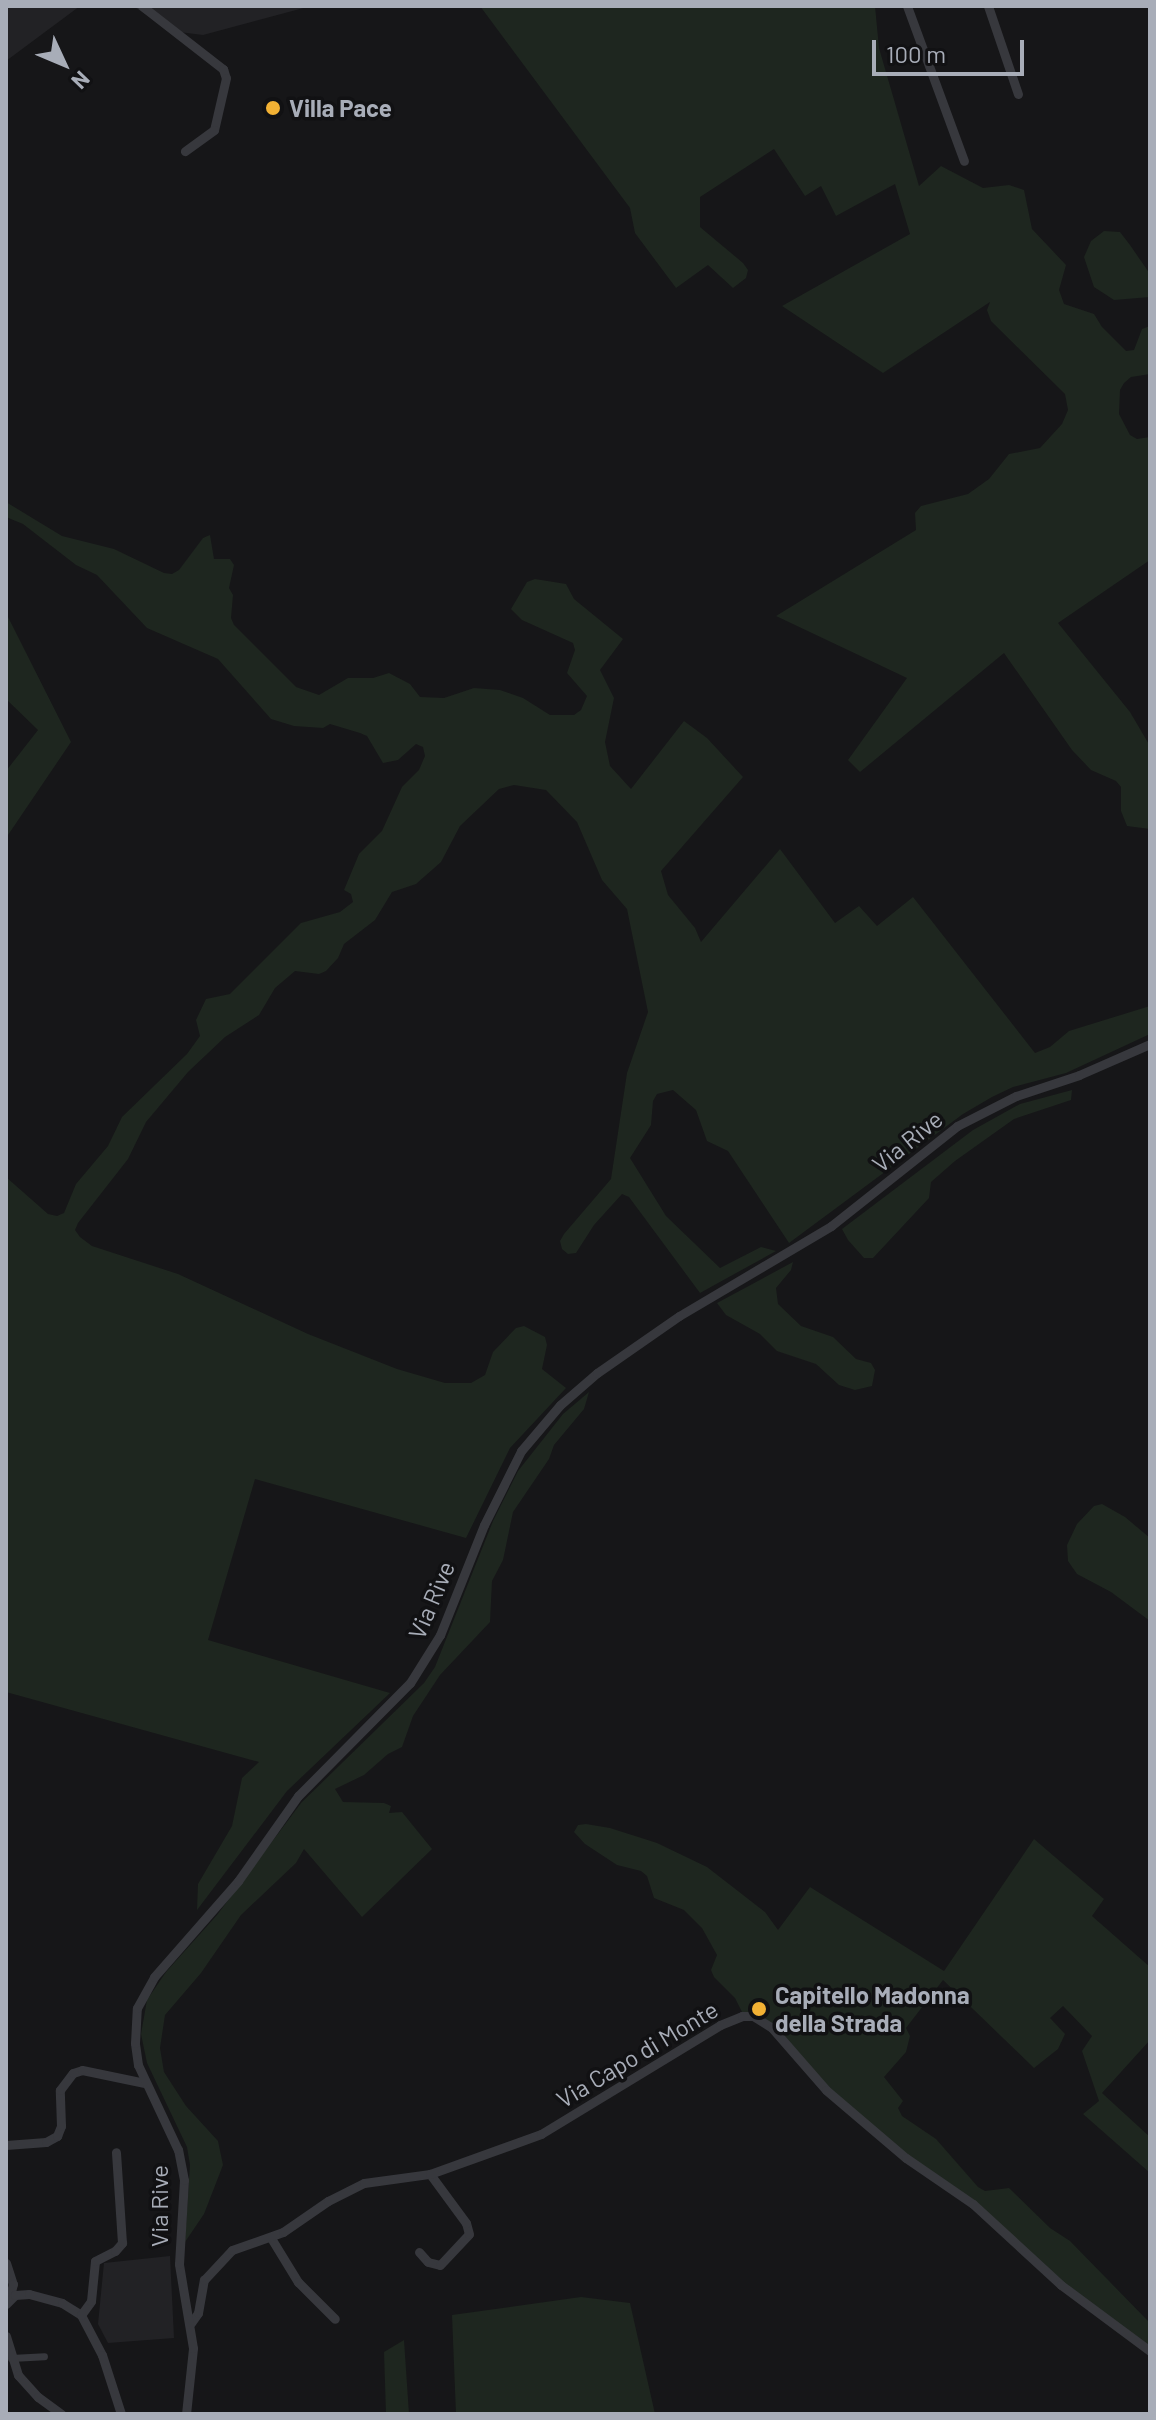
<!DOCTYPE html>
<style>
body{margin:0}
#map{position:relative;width:1156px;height:2420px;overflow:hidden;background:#161618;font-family:Barlow,sans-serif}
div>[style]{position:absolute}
.built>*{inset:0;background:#222225}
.green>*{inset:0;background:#1e261f}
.pedestrian>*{height:7px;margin:-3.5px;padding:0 3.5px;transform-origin:3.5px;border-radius:3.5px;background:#37383d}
.minor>*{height:9px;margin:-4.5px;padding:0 4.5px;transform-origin:4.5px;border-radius:4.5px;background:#37383d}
.dots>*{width:22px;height:22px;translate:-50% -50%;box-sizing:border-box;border:4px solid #111113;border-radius:50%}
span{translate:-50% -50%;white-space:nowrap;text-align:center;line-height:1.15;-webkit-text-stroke:7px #111113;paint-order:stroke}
.poi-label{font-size:24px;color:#a8adb8;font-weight:700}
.left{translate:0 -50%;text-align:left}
.street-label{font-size:24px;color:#a8adb8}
.frame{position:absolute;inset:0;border:8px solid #a8adb8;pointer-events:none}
.north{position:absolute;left:24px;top:24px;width:80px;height:80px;-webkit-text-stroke:6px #111113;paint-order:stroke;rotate:134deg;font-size:22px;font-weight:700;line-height:32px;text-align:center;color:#a8adb8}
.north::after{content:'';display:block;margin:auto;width:28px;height:36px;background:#a8adb8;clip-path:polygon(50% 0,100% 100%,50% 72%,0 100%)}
.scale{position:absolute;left:872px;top:40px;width:152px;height:36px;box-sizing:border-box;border:4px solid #a8adb8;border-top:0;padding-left:10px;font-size:24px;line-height:28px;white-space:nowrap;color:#a8adb8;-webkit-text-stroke:6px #111113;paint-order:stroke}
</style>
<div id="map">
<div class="built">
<i style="clip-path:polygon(6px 6px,80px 6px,6px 61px)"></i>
<i style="clip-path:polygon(133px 6px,311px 6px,203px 35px,171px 31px)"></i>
<i style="clip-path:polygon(170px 2256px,174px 2338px,108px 2343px,98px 2324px,104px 2263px)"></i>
</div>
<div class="green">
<i style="clip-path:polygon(480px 6px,875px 6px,879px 48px,919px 186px,941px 166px,983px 188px,1009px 185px,1024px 190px,1032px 229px,1066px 265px,1059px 290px,1064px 304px,1094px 314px,1102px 327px,1126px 351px,1134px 350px,1142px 329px,1150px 326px,1150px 374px,1131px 377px,1124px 383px,1120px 390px,1119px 414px,1130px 435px,1137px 439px,1150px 437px,1150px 560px,1058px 623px,1130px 712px,1150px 746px,1150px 829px,1127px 826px,1121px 811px,1121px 787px,1116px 781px,1091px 770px,1072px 750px,1004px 653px,860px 772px,848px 760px,907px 678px,776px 616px,916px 530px,915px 513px,921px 506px,968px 494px,989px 479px,1009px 454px,1040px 448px,1062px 424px,1068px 410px,1065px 394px,991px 321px,987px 310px,990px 302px,883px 373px,782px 306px,910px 234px,895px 184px,836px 216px,821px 186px,805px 196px,774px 149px,700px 197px,700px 227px,743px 263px,748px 270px,746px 278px,733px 288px,708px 265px,676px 288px,635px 233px,630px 208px)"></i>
<i style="clip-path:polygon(1104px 231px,1120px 232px,1130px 245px,1150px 274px,1150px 297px,1114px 300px,1094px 287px,1084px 257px,1091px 241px)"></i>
<i style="clip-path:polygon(6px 502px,62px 536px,114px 549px,164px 573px,172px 574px,179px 570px,203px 538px,210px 535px,214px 559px,230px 559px,234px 565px,229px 588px,233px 595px,231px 618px,234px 625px,296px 687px,319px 695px,348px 678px,373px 678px,389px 673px,410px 684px,420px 697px,444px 698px,474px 688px,500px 690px,523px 698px,550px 715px,574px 715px,581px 710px,587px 696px,567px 673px,575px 650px,573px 643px,522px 620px,511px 609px,527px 582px,535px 579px,566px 584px,574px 599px,623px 639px,600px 670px,614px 698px,605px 742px,610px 766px,631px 789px,684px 721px,707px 738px,743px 777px,661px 871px,668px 895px,695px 928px,701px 942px,780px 849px,835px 923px,859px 906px,877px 926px,913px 897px,1035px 1053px,1050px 1047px,1069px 1031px,1150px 1006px,1150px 1034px,1066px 1073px,1013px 1087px,992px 1097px,963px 1114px,789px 1243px,728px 1151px,707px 1141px,696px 1110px,673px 1090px,657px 1094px,653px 1101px,651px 1125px,630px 1158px,666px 1216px,720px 1268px,761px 1247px,776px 1251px,700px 1293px,629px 1197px,622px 1194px,594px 1225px,576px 1253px,568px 1254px,562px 1249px,560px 1241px,564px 1234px,611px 1179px,627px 1073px,648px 1012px,627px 909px,602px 880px,577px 822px,546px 790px,514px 785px,499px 789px,460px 826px,441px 862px,416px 884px,392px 892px,375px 920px,344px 944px,338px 958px,326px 971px,319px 974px,295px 971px,275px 988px,259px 1015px,225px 1037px,188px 1072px,146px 1122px,128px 1159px,78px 1223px,75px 1230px,80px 1237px,92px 1246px,178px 1274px,308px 1334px,397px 1369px,445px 1383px,471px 1383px,485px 1375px,493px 1352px,516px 1328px,524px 1326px,545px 1337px,547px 1345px,542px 1369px,566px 1388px,510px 1448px,466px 1538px,255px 1479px,208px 1640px,390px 1693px,287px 1791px,197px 1910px,198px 1884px,232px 1826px,242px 1778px,259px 1762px,6px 1692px,6px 1177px,48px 1214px,57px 1216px,64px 1213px,76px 1184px,108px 1146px,122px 1117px,187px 1054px,200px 1036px,196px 1020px,206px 999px,230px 994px,301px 923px,340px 912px,353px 902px,351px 894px,344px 890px,359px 854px,382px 831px,402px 787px,419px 770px,425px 756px,423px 747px,416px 744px,398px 760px,383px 763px,367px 736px,360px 733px,330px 724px,323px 728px,294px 726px,271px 719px,218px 659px,147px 628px,97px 575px,76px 565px,23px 524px,6px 517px)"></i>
<i style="clip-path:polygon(6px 613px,71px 742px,6px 838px,6px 771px,38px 730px,6px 699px)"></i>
<i style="clip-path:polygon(1072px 1090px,1071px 1100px,1014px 1119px,955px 1161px,931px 1182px,929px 1198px,873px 1258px,864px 1258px,848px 1240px,842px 1229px,973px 1130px,1020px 1104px)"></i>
<i style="clip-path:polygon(793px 1262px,791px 1270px,776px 1288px,778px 1304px,801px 1326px,833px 1337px,856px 1359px,871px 1363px,875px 1370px,872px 1386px,855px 1390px,839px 1385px,816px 1364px,777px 1351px,760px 1334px,726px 1315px,717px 1303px)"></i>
<i style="clip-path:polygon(589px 1392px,584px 1409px,554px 1445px,549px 1459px,513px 1512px,503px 1560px,492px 1581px,490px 1622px,440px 1675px,413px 1716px,402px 1747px,388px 1754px,364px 1775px,335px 1789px,343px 1802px,384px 1803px,391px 1806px,389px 1813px,402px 1812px,432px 1849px,362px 1917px,304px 1849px,296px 1863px,241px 1915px,201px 1973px,165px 2015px,160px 2048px,164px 2072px,186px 2106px,218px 2141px,223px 2165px,204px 2214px,185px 2242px,190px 2165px,187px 2147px,147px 2063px,141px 2034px,147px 2000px,166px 1972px,217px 1915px,301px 1803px,424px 1683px,435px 1667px,493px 1521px,518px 1471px,563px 1414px)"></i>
<i style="clip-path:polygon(1102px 1504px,1125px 1517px,1150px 1538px,1150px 1621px,1111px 1592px,1077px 1574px,1068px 1561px,1067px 1545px,1077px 1524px,1094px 1506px)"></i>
<i style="clip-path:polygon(586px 1824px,610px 1828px,657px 1843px,707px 1867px,765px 1912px,778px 1930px,810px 1887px,944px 1971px,1034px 1839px,1104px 1899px,1092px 1916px,1150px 1967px,1150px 2040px,1102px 2093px,1150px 2137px,1150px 2173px,1083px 2114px,1099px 2101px,1082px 2051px,1092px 2036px,1063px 2006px,1050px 2018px,1065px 2034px,1058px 2049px,1034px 2068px,943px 1980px,906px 2028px,910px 2036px,906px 2052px,884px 2077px,903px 2101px,898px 2108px,902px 2116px,936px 2139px,978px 2187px,985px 2191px,1009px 2188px,1050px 2228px,1070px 2241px,1150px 2323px,1150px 2348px,1080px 2298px,1008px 2233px,922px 2170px,843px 2103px,777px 2034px,742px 2012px,735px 1998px,714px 1977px,711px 1970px,717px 1955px,702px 1928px,684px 1910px,654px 1898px,647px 1876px,641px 1871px,617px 1865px,585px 1844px,574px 1832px,578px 1825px)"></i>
<i style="clip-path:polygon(581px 2297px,630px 2303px,655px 2414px,456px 2414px,452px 2315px)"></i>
<i style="clip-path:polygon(404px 2340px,409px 2414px,386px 2414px,384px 2352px)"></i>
</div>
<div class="pedestrian">
<i style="left:11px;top:2358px;width:33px;rotate:-3deg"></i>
</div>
<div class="minor">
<i style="left:142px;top:6px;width:103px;rotate:37.9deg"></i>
<i style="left:223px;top:69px;width:9px;rotate:72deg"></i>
<i style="left:226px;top:78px;width:53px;rotate:103deg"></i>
<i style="left:214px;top:130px;width:36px;rotate:144deg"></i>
<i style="left:907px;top:6px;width:165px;rotate:69.8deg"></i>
<i style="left:988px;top:6px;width:93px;rotate:71.2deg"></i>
<i style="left:6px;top:2145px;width:40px;rotate:-4.3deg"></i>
<i style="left:46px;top:2142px;width:13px;rotate:-29deg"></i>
<i style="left:57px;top:2136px;width:11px;rotate:-68deg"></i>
<i style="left:61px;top:2126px;width:36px;rotate:-92deg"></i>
<i style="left:60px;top:2090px;width:21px;rotate:-53deg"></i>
<i style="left:73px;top:2073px;width:9px;rotate:-18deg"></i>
<i style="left:82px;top:2070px;width:64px;rotate:11.7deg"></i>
<i style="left:271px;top:2238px;width:52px;rotate:58.5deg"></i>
<i style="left:298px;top:2282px;width:52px;rotate:45deg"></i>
<i style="left:419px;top:2252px;width:13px;rotate:48deg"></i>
<i style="left:428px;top:2262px;width:12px;rotate:14deg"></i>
<i style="left:440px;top:2265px;width:42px;rotate:-46.9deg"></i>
<i style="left:469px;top:2234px;width:11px;rotate:-105deg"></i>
<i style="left:466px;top:2223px;width:61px;rotate:-126.3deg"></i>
<i style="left:6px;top:2263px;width:22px;rotate:72deg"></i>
<i style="left:13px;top:2284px;width:16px;rotate:105deg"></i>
<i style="left:6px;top:2304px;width:13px;rotate:-45deg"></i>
<i style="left:15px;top:2295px;width:14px;rotate:-4deg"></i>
<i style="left:29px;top:2294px;width:34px;rotate:15deg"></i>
<i style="left:62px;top:2303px;width:22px;rotate:32deg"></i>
<i style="left:81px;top:2315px;width:45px;rotate:62.3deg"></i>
<i style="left:102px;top:2355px;width:62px;rotate:72.1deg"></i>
<i style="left:81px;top:2315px;width:17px;rotate:-54deg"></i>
<i style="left:91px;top:2301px;width:40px;rotate:-84.3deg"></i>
<i style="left:95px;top:2261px;width:22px;rotate:-27deg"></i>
<i style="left:115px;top:2251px;width:11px;rotate:-49deg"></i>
<i style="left:122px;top:2243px;width:91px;rotate:-93.8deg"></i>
<i style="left:191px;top:2323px;width:12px;rotate:-55deg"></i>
<i style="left:198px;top:2313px;width:34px;rotate:-80deg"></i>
<i style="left:204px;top:2280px;width:41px;rotate:-47deg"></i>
<i style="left:232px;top:2250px;width:54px;rotate:-19.4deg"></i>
<i style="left:283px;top:2232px;width:55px;rotate:-34.6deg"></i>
<i style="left:328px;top:2201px;width:40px;rotate:-26.6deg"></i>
<i style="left:364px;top:2183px;width:67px;rotate:-7.8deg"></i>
<i style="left:430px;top:2174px;width:118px;rotate:-19.8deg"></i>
<i style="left:541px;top:2134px;width:210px;rotate:-31.3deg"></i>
<i style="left:720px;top:2025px;width:24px;rotate:-22deg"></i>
<i style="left:742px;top:2016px;width:11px"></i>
<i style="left:753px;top:2016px;width:22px;rotate:32deg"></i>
<i style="left:772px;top:2028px;width:82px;rotate:48.9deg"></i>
<i style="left:826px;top:2090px;width:105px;rotate:40.4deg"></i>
<i style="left:906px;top:2158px;width:81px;rotate:34.5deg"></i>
<i style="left:973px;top:2204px;width:120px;rotate:42.6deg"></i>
<i style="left:1061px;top:2285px;width:111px;rotate:36.6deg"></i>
<i style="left:6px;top:2336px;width:41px;rotate:72.9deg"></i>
<i style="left:18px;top:2375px;width:30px;rotate:48deg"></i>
<i style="left:38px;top:2397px;width:29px;rotate:36deg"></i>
<i style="left:186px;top:2414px;width:66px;rotate:-83.9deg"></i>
<i style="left:193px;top:2348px;width:85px;rotate:-99.5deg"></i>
<i style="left:179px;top:2264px;width:84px;rotate:-86.6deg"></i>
<i style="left:184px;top:2180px;width:31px;rotate:-101deg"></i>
<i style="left:178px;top:2150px;width:94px;rotate:-115.2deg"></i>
<i style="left:138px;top:2065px;width:22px;rotate:-98deg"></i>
<i style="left:135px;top:2043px;width:35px;rotate:-87deg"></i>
<i style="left:137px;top:2008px;width:35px;rotate:-61deg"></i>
<i style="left:154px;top:1977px;width:128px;rotate:-48.8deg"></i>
<i style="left:238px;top:1881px;width:104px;rotate:-54.8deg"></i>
<i style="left:298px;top:1796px;width:159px;rotate:-45.3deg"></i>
<i style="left:410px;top:1683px;width:57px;rotate:-58deg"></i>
<i style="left:440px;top:1635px;width:118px;rotate:-68.2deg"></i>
<i style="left:484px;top:1525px;width:83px;rotate:-63.4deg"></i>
<i style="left:521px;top:1451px;width:60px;rotate:-49.7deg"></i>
<i style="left:560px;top:1405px;width:49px;rotate:-40.9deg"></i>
<i style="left:597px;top:1373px;width:100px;rotate:-34.8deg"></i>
<i style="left:679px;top:1316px;width:177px;rotate:-30.6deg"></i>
<i style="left:831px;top:1226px;width:161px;rotate:-38.4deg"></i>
<i style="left:957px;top:1126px;width:66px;rotate:-27deg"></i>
<i style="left:1016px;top:1096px;width:66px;rotate:-18.4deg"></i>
<i style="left:1079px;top:1075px;width:77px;rotate:-23.6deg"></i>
</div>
<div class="dots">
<i style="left:273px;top:108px;background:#f2b134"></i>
<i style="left:759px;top:2009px;background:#f2b134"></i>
</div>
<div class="poi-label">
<span class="left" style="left:289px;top:108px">Villa Pace</span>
<span class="left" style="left:775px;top:2009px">Capitello Madonna<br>della Strada</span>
</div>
<div class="street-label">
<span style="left:907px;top:1141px;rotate:-39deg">Via Rive</span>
<span style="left:431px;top:1600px;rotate:-67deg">Via Rive</span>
<span style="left:637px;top:2054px;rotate:-31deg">Via Capo di Monte</span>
<span style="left:159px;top:2206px;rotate:-90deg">Via Rive</span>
</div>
<div class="frame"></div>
<div class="north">N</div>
<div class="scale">100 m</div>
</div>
